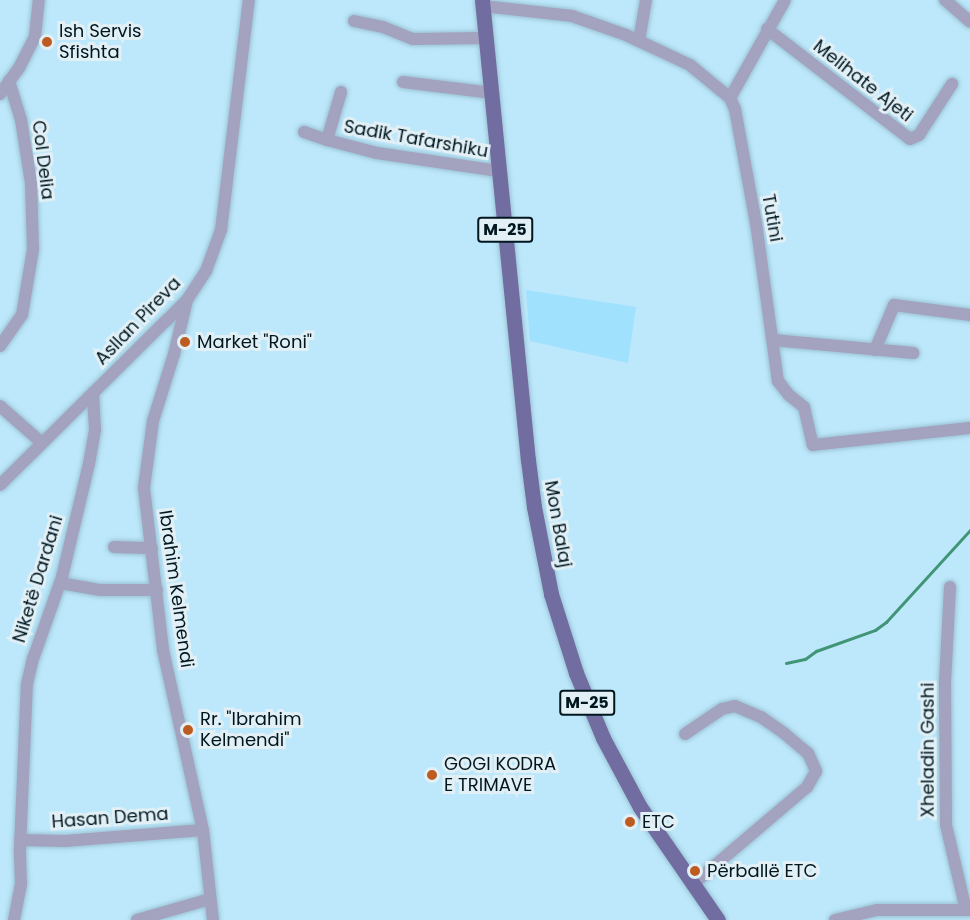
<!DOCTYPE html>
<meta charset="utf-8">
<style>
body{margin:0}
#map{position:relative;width:970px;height:920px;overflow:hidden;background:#bde8fb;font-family:Poppins,sans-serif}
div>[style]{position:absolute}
.built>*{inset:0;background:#a0e1fe}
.stream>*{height:3px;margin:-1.5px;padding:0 1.5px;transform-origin:1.5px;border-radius:1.5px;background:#419577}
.roads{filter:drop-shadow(0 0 2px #9bc2d4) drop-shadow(0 0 2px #9bc2d4)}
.minor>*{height:12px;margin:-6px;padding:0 6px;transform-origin:6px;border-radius:6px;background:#a3a2bf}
.major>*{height:15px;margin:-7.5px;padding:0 7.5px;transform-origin:7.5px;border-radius:7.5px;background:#716da1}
.dots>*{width:16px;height:16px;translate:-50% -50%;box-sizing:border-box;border:3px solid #e2f0f6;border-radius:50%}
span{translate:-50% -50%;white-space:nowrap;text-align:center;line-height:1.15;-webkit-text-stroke:6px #e2f0f6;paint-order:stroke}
.shield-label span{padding:2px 4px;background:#e2f0f6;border:2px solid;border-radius:4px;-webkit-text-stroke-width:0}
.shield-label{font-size:16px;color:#011720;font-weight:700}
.poi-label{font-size:18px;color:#011720}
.left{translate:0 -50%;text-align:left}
.street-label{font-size:18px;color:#011720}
</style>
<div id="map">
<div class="built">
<i style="clip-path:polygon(526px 290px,636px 307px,628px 363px,530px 341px)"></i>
</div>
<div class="stream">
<i style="left:786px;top:663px;width:19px;rotate:-12deg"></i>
<i style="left:805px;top:659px;width:14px;rotate:-36deg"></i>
<i style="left:816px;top:651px;width:63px;rotate:-19.6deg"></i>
<i style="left:875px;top:630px;width:14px;rotate:-36deg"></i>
<i style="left:886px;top:622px;width:125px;rotate:-47.6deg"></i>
</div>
<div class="roads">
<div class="minor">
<i style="left:945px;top:0;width:33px;rotate:41deg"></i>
<i style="left:483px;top:6px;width:90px;rotate:6.4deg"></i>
<i style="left:572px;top:16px;width:57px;rotate:19.4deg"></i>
<i style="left:626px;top:35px;width:71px;rotate:25.1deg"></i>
<i style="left:690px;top:65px;width:52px;rotate:39.5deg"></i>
<i style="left:730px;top:98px;width:12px;rotate:66deg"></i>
<i style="left:735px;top:109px;width:116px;rotate:79.6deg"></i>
<i style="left:756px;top:223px;width:160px;rotate:82.1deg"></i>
<i style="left:778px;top:381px;width:18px;rotate:52deg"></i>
<i style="left:789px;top:395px;width:19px;rotate:39deg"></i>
<i style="left:804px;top:407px;width:39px;rotate:77deg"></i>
<i style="left:813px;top:445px;width:158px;rotate:-6.2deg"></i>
<i style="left:354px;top:21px;width:30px;rotate:12deg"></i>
<i style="left:383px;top:27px;width:32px;rotate:22deg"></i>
<i style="left:413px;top:39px;width:74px;rotate:-0.8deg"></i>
<i style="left:767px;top:29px;width:180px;rotate:37.6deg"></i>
<i style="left:910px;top:139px;width:10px;rotate:-24deg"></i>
<i style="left:919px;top:135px;width:61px;rotate:-57.1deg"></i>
<i style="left:639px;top:41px;width:42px;rotate:-80.3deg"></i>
<i style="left:403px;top:82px;width:90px;rotate:7deg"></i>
<i style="left:341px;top:92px;width:50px;rotate:106.3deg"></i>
<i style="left:327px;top:140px;width:52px;rotate:14.6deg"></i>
<i style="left:377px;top:153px;width:123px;rotate:8.4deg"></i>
<i style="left:0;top:94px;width:32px;rotate:-54deg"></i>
<i style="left:19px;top:68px;width:36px;rotate:-63deg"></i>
<i style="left:35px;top:36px;width:36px;rotate:-84deg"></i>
<i style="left:730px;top:98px;width:112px;rotate:-60.7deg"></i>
<i style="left:304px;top:132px;width:24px;rotate:19deg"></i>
<i style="left:187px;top:300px;width:56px;rotate:103.5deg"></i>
<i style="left:174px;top:354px;width:70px;rotate:107.4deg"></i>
<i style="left:153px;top:421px;width:68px;rotate:97.7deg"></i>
<i style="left:144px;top:488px;width:163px;rotate:83.3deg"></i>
<i style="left:163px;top:650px;width:184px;rotate:77.5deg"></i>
<i style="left:203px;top:830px;width:91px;rotate:83.7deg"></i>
<i style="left:773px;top:340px;width:141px;rotate:5.3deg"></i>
<i style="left:0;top:346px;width:38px;rotate:-55deg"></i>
<i style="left:22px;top:315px;width:67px;rotate:-80.5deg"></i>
<i style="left:33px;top:249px;width:66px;rotate:-91.7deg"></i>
<i style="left:31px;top:183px;width:64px;rotate:-99deg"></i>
<i style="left:21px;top:120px;width:41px;rotate:-107.1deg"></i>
<i style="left:875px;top:350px;width:49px;rotate:-67.1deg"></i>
<i style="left:894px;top:305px;width:77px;rotate:7.5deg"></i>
<i style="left:0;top:406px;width:56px;rotate:41.4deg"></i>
<i style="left:0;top:485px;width:233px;rotate:-44.7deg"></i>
<i style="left:166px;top:321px;width:30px;rotate:-45deg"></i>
<i style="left:187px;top:300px;width:35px;rotate:-57deg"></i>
<i style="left:206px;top:271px;width:44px;rotate:-69.9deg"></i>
<i style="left:221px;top:230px;width:232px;rotate:-83.1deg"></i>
<i style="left:114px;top:547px;width:38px;rotate:2deg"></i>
<i style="left:60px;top:583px;width:41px;rotate:9.9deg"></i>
<i style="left:100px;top:590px;width:57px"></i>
<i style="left:950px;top:587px;width:95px;rotate:93deg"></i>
<i style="left:945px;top:682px;width:143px;rotate:89.6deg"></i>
<i style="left:946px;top:825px;width:87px;rotate:76.8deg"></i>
<i style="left:685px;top:734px;width:45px;rotate:-34deg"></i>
<i style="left:722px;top:709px;width:13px;rotate:-13deg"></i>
<i style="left:735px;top:706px;width:28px;rotate:23deg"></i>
<i style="left:761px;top:717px;width:29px;rotate:35deg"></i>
<i style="left:785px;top:734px;width:30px;rotate:40deg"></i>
<i style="left:808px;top:753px;width:20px;rotate:66deg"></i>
<i style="left:816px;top:771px;width:18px;rotate:119deg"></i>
<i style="left:807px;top:787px;width:151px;rotate:139.6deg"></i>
<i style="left:20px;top:840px;width:45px;rotate:1.3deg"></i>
<i style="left:65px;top:841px;width:138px;rotate:-4.6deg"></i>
<i style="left:14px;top:920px;width:37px;rotate:-79deg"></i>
<i style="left:21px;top:884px;width:36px;rotate:-92deg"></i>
<i style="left:20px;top:848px;width:164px;rotate:-87.6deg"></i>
<i style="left:27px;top:684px;width:26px;rotate:-77deg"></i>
<i style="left:33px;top:659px;width:87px;rotate:-70.5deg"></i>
<i style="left:62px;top:577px;width:116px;rotate:-76.6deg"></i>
<i style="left:89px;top:464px;width:35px;rotate:-80deg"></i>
<i style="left:95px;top:430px;width:37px;rotate:-93deg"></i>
<i style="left:137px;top:920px;width:76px;rotate:-16deg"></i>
<i style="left:835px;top:920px;width:43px;rotate:-13.4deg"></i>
<i style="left:877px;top:910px;width:93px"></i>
</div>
<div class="major">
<i style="left:482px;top:0;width:462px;rotate:84.3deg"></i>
<i style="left:528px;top:460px;width:47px;rotate:82.7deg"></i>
<i style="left:534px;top:507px;width:89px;rotate:78.9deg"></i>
<i style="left:551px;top:594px;width:83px;rotate:72.4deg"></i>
<i style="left:576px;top:673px;width:70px;rotate:67.4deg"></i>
<i style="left:603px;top:738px;width:78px;rotate:61.8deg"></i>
<i style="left:640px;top:807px;width:137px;rotate:55.4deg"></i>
</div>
</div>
<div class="dots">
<i style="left:47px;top:42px;background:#be5b21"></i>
<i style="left:185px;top:342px;background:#be5b21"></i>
<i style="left:188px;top:730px;background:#be5b21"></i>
<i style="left:432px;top:775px;background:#be5b21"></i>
<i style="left:630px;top:822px;background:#be5b21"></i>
<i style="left:695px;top:871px;background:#be5b21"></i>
</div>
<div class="shield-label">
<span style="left:505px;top:230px">M-25</span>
<span style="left:587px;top:703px">M-25</span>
</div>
<div class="poi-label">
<span class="left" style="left:59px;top:42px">Ish Servis<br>Sfishta</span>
<span class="left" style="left:197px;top:342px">Market "Roni"</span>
<span class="left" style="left:200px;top:730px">Rr. "Ibrahim<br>Kelmendi"</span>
<span class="left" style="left:444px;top:775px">GOGI KODRA<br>E TRIMAVE</span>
<span class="left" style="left:642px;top:822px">ETC</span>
<span class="left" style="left:707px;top:871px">Përballë ETC</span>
</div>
<div class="street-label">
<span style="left:863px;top:81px;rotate:38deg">Melihate Ajeti</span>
<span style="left:416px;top:139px;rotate:10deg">Sadik Tafarshiku</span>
<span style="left:43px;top:160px;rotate:83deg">Col Delia</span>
<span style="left:772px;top:218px;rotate:80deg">Tutini</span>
<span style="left:138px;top:321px;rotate:-46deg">Asllan Pireva</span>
<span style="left:558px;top:524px;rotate:80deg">Mon Balaj</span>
<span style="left:38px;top:579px;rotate:-73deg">Niketë Dardani</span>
<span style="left:176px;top:589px;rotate:82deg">Ibrahim Kelmendi</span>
<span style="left:928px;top:750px;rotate:-90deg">Xheladin Gashi</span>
<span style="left:110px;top:818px;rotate:-4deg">Hasan Dema</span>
</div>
</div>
